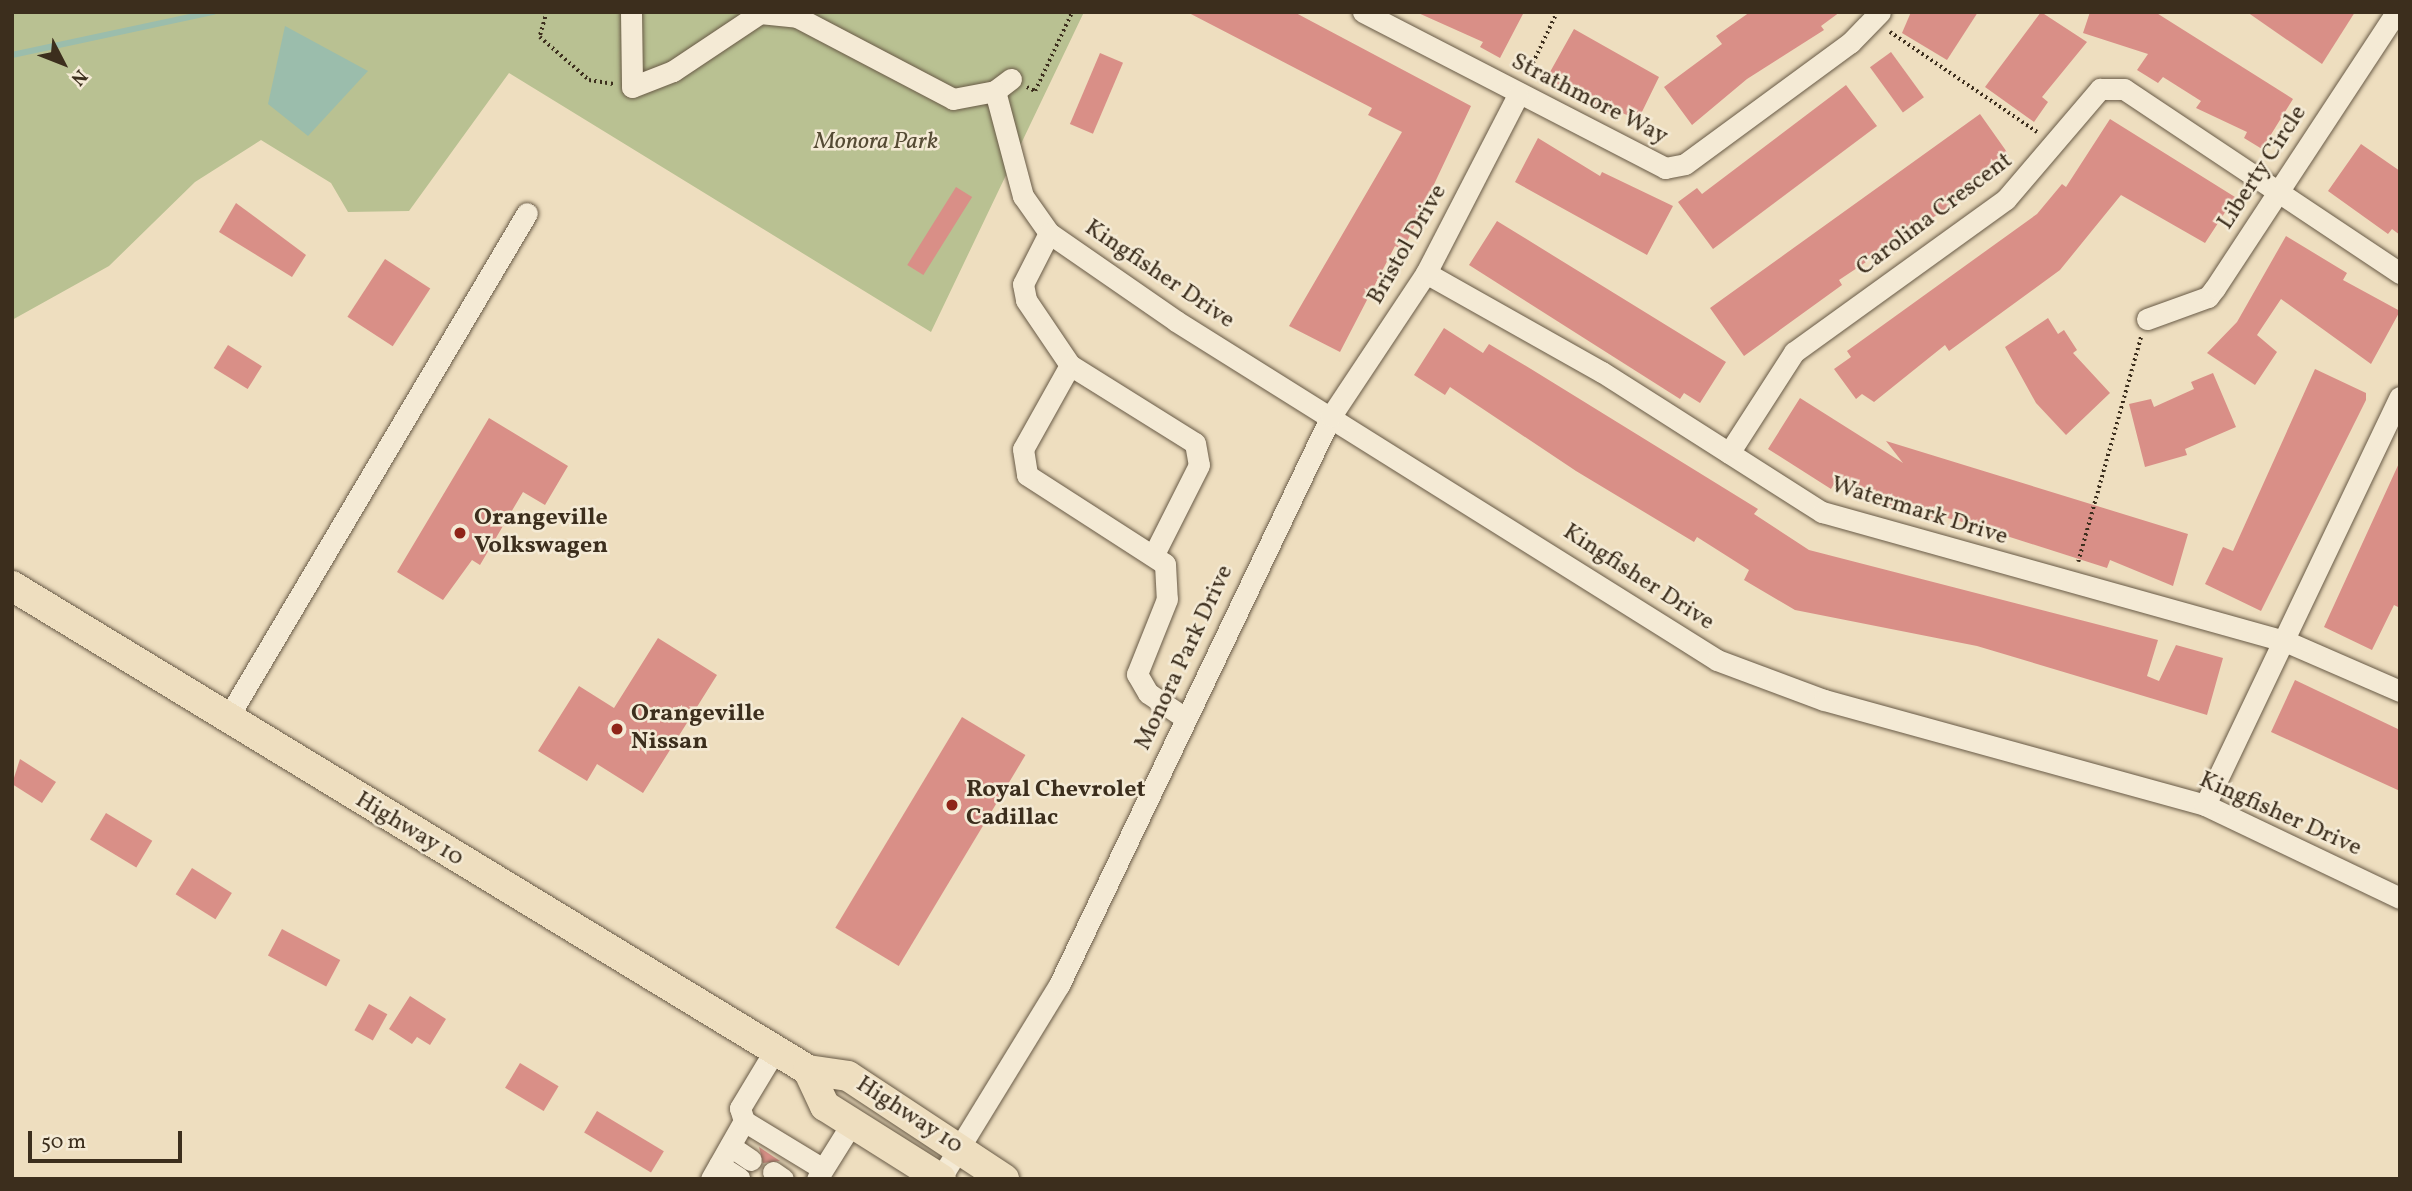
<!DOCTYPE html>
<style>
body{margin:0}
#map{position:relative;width:2412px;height:1191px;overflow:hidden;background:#eedebf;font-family:Vollkorn,serif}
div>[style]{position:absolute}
.green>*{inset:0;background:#b9c192}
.water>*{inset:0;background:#9bbdac}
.stream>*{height:6px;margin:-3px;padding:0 3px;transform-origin:3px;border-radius:3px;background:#9bbdac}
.building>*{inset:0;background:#d98f87;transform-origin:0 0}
.path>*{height:3.5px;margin-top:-1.75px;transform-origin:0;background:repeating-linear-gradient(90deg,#3c2e1d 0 2px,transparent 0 5.5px)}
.roads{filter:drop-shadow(0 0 2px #685a46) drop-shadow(0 0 2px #685a46)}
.minor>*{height:21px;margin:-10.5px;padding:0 10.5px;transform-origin:10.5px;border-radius:10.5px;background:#f4ead5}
.highway>*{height:30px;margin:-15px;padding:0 15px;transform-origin:15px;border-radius:15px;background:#eedebf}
.dots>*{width:19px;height:19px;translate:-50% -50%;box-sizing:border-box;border:4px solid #f4ead5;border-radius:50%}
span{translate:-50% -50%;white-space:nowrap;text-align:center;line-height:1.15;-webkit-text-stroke:5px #f4ead5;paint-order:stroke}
.street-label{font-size:24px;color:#3c2e1d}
.park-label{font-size:24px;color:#554b34;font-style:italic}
.poi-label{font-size:24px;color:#3c2e1d;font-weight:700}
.left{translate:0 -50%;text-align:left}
.frame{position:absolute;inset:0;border:14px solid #3c2e1d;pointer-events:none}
.north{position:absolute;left:28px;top:28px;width:70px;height:70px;-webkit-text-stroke:5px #f4ead5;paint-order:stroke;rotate:132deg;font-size:19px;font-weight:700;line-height:28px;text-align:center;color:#3c2e1d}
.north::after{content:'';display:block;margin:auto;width:24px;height:32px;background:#3c2e1d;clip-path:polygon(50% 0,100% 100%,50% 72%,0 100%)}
.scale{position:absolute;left:28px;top:1131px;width:154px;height:32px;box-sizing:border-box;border:4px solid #3c2e1d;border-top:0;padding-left:9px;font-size:21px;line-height:24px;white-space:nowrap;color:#3c2e1d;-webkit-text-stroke:5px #f4ead5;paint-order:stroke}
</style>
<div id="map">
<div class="green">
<i style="clip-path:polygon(12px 12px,1084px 12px,931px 332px,509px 73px,409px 211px,348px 212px,331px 183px,261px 140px,195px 182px,109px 266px,12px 320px)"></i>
</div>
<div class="water">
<i style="clip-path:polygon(285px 26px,368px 71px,308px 136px,268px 104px)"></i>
</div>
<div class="stream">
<i style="left:12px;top:55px;width:206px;rotate:-12.1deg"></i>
</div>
<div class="building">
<i style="clip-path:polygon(1187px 12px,1294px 12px,1471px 106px,1403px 250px,1395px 246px,1340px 352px,1289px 326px,1402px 132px,1368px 115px,1372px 108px)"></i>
<i style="clip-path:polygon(1416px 12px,1524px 12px,1500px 58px,1480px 47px,1483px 42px)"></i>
<i style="clip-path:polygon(1750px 12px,1840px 12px,1821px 26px,1824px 30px,1747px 79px,1692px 125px,1664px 87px,1722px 44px,1716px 36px)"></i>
<i style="clip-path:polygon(1911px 12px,1978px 12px,1947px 60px,1902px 33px)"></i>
<i style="clip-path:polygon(2041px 12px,2087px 42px,2042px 97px,2048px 102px,2034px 122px,1985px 87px)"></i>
<i style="clip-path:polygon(2090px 12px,2155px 12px,2293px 99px,2262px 149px,2244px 138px,2247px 132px,2196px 108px,2201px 101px,2163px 77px,2158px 83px,2137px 70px,2148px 54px,2083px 33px)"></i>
<i style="clip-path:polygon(2247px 12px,2355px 12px,2322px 64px)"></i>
<i style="clip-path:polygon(1574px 29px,1659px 77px,1638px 120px,1620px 112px,1617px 118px,1545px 81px)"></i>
<i style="left:1891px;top:52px;width:56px;height:26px;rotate:54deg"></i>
<i style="left:1100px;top:53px;width:25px;height:77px;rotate:23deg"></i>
<i style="clip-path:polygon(1846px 85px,1877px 126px,1713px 249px,1678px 202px,1697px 188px,1702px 194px)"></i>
<i style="clip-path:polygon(1980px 114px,2009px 155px,1968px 183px,1973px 191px,1839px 280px,1842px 285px,1744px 356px,1710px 308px)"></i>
<i style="clip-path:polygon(2110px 119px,2235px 197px,2205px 243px,2121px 195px,2060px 270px,1949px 351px,1945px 345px,1874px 402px,1862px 394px,1856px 399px,1834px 369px,1851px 357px,1847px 351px,2037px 214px,2062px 184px,2066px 187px)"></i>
<i style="clip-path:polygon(1538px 138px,1600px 176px,1602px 172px,1673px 206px,1647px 255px,1515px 182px)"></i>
<i style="clip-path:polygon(2361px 144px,2400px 171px,2400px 235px,2392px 229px,2388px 234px,2328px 191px)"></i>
<i style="left:956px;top:187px;width:19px;height:92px;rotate:32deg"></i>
<i style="clip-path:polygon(236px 203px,306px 255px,292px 277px,219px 232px)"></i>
<i style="clip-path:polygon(1497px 221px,1726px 362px,1700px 403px,1684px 393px,1680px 399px,1469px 265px)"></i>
<i style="clip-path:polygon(2286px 236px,2347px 273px,2343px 280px,2400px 311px,2371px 364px,2281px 299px,2257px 335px,2277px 352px,2255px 385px,2207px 353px,2237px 322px)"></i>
<i style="left:385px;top:259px;width:54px;height:69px;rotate:33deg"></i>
<i style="clip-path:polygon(2048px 318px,2058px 334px,2064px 330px,2077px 350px,2073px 353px,2110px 393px,2066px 435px,2036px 403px,2005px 347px)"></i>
<i style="clip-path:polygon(1444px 328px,1483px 353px,1489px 344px,1531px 369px,1758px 509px,1754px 514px,1809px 550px,2158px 640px,2147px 676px,2159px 681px,2176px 645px,2223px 658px,2207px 715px,1977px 646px,1795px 610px,1744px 580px,1749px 570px,1697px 537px,1694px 542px,1576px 471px,1450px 387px,1445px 395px,1414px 375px)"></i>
<i style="left:228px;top:345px;width:40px;height:27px;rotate:32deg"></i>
<i style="clip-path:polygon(2315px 369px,2366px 393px,2366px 400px,2261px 611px,2205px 584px,2223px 547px,2233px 551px)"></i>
<i style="clip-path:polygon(2213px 373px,2236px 427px,2185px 449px,2187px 455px,2145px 467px,2129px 404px,2151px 399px,2154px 407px,2194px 389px,2191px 382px)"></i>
<i style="clip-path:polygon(1800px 398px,1903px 463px,1886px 441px,2188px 534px,2173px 586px,2110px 560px,2107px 568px,1966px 523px,1940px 516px,1938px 523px,1870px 503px,1835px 482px,1831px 489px,1768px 449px)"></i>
<i style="clip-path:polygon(489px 418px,568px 466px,545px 505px,523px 492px,480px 565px,472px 560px,443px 600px,397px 572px)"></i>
<i style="clip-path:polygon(2400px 461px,2400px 608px,2394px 605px,2372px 650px,2324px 627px)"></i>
<i style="clip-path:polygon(658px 638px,717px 675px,643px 793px,597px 764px,587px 781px,538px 751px,579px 686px,614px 708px)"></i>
<i style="clip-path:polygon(2295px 680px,2400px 730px,2400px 791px,2271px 732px)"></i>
<i style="left:962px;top:717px;width:74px;height:246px;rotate:31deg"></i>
<i style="clip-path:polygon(20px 759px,56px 782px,42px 803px,12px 784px)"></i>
<i style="left:106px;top:813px;width:54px;height:31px;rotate:31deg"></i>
<i style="left:192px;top:868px;width:47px;height:31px;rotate:32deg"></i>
<i style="left:282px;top:929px;width:66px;height:30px;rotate:28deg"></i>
<i style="clip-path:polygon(410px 996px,446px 1019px,430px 1045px,417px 1037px,412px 1044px,389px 1029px)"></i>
<i style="left:369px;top:1004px;width:21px;height:30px;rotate:29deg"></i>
<i style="left:520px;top:1063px;width:45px;height:29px;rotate:31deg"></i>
<i style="left:597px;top:1111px;width:78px;height:25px;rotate:31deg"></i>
<i style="clip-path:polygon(759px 1147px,780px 1161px,763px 1163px)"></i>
</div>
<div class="path">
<i style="left:547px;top:12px;width:26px;rotate:106deg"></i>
<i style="left:540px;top:37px;width:65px;rotate:41.3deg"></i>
<i style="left:589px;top:80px;width:25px;rotate:9deg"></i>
<i style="left:1890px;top:32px;width:178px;rotate:34.2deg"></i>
<i style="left:1528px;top:73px;width:68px;rotate:-64.6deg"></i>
<i style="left:1027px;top:87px;width:9px;rotate:27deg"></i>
<i style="left:1035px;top:91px;width:87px;rotate:-64.9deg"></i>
<i style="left:2078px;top:562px;width:234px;rotate:-74.4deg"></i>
</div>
<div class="roads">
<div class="minor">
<i style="left:631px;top:12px;width:75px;rotate:89.2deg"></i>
<i style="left:632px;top:87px;width:44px;rotate:-21.3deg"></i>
<i style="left:673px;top:71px;width:105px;rotate:-33.7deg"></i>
<i style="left:760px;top:13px;width:37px;rotate:6deg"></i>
<i style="left:797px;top:17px;width:176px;rotate:27.7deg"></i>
<i style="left:953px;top:99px;width:43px;rotate:-10.8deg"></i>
<i style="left:995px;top:91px;width:20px;rotate:-37deg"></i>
<i style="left:1363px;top:12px;width:340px;rotate:27.3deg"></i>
<i style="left:1665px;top:168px;width:20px;rotate:-11deg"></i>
<i style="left:1685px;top:164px;width:205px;rotate:-36.3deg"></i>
<i style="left:1850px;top:43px;width:43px;rotate:-45.9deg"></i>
<i style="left:995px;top:91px;width:109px;rotate:75.1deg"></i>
<i style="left:1023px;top:196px;width:45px;rotate:54.9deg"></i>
<i style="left:1049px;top:233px;width:155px;rotate:34.7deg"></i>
<i style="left:1176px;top:321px;width:638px;rotate:32.07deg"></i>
<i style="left:1717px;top:660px;width:114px;rotate:20.5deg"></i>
<i style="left:1824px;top:700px;width:395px;rotate:15.4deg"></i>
<i style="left:2205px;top:805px;width:216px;rotate:25.5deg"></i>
<i style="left:1049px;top:233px;width:57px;rotate:117deg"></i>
<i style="left:1023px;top:284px;width:16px;rotate:79deg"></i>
<i style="left:1026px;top:300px;width:78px;rotate:55.9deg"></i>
<i style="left:1070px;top:365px;width:96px;rotate:119.2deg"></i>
<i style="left:1023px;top:449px;width:26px;rotate:81deg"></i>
<i style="left:1027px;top:475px;width:164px;rotate:32.8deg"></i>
<i style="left:1165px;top:564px;width:35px;rotate:87deg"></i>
<i style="left:1167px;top:599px;width:81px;rotate:111.8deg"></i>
<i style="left:1137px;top:674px;width:22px;rotate:60deg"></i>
<i style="left:1148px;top:693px;width:45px;rotate:34deg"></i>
<i style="left:1426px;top:273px;width:202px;rotate:29.4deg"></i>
<i style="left:1602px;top:372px;width:261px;rotate:32.5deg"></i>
<i style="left:1822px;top:512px;width:481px;rotate:15.6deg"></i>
<i style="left:2285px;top:641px;width:125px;rotate:23.5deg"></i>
<i style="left:2147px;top:319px;width:65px;rotate:-19.8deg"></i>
<i style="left:2208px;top:297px;width:11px;rotate:-52deg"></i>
<i style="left:2215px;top:288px;width:330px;rotate:-56.7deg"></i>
<i style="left:1070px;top:365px;width:147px;rotate:32deg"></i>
<i style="left:1195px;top:443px;width:22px;rotate:80deg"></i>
<i style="left:1199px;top:465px;width:100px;rotate:116.8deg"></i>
<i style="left:1729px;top:453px;width:120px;rotate:-57.2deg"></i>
<i style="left:1794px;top:352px;width:261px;rotate:-35.8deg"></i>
<i style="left:2006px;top:199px;width:145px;rotate:-49.5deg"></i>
<i style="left:2100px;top:89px;width:24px"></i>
<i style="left:2124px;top:89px;width:332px;rotate:33.7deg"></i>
<i style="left:227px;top:719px;width:588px;rotate:-59.34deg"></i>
<i style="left:2205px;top:805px;width:452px;rotate:-64.5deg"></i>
<i style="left:775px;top:1050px;width:68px;rotate:121.1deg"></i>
<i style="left:740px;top:1108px;width:14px;rotate:73deg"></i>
<i style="left:744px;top:1121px;width:92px;rotate:31.3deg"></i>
<i style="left:730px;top:1146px;width:25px;rotate:34deg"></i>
<i style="left:719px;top:1165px;width:24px;rotate:33deg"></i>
<i style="left:773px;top:1172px;width:12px;rotate:35deg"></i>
<i style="left:711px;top:1179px;width:67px;rotate:-60.4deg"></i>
<i style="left:817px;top:1179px;width:66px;rotate:-58deg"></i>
<i style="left:940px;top:1179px;width:228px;rotate:-58.5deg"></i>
<i style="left:1059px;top:985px;width:631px;rotate:-64.45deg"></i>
<i style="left:1331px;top:416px;width:172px;rotate:-56.4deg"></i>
<i style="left:1426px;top:273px;width:200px;rotate:-62.7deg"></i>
</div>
<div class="highway">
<i style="left:12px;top:586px;width:932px;rotate:31.3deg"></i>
<i style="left:808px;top:1070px;width:40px;rotate:8.5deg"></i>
<i style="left:848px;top:1076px;width:187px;rotate:33.4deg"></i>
<i style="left:808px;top:1070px;width:40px;rotate:65deg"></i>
<i style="left:825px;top:1106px;width:137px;rotate:32.2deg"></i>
</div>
</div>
<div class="dots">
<i style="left:460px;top:533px;background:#8f2418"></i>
<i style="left:617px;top:729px;background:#8f2418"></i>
<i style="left:952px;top:805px;background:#8f2418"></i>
</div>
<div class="street-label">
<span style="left:1589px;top:100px;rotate:27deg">Strathmore Way</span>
<span style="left:2263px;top:168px;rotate:-57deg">Liberty Circle</span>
<span style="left:1935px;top:215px;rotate:-37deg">Carolina Crescent</span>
<span style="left:1408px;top:245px;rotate:-60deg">Bristol Drive</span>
<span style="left:1159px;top:275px;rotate:34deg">Kingfisher Drive</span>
<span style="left:1919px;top:512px;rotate:17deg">Watermark Drive</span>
<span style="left:1638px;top:578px;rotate:33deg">Kingfisher Drive</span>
<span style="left:1185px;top:658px;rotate:-65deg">Monora Park Drive</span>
<span style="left:2280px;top:815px;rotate:24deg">Kingfisher Drive</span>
<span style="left:409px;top:830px;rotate:31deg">Highway 10</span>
<span style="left:909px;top:1116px;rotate:33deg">Highway 10</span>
</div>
<div class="park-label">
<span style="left:876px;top:143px">Monora Park</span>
</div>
<div class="poi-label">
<span class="left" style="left:474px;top:533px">Orangeville<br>Volkswagen</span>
<span class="left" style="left:631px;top:729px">Orangeville<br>Nissan</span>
<span class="left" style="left:966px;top:805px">Royal Chevrolet<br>Cadillac</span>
</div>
<div class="frame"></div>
<div class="north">N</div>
<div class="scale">50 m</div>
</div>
